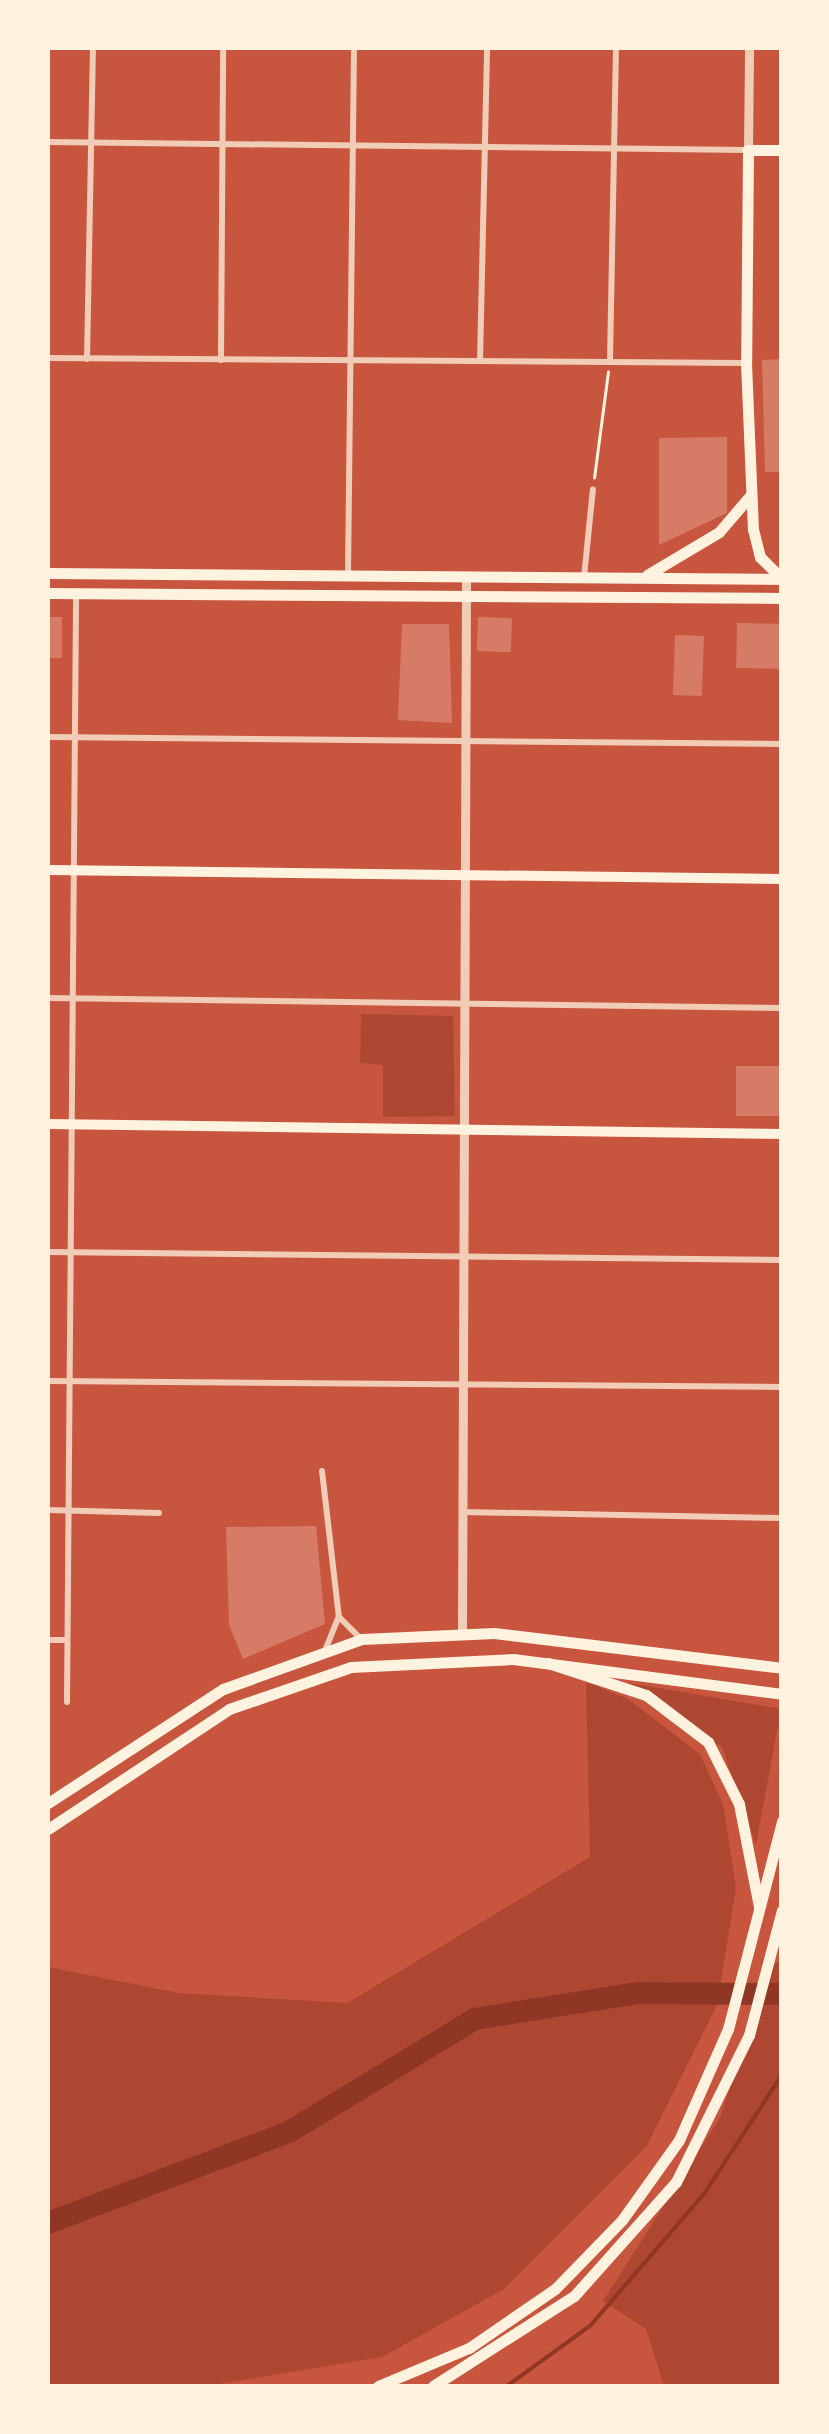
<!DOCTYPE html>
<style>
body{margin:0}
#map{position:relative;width:829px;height:2434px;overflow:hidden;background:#c8553d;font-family:Rubik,sans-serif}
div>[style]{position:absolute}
.green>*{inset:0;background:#ae4732}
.stream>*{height:4px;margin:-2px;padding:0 2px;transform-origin:2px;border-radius:2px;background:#8f3625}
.river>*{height:22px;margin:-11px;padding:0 11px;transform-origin:11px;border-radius:11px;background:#8f3625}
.building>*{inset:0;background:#d67c66;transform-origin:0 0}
.path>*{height:2.5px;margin:-1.25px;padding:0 1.25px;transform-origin:1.25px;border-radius:1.25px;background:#fff3e0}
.minor>*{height:6px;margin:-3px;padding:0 3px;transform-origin:3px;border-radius:3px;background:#f1ccb7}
.tertiary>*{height:9px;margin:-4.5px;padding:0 4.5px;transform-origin:4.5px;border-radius:4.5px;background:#f1ccb7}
.secondary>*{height:10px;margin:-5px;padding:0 5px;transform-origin:5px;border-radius:5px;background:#fff3e0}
.primary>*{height:11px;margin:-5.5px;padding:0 5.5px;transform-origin:5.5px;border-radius:5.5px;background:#fff3e0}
.trunk>*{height:11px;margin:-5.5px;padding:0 5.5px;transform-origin:5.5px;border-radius:5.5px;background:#fff3e0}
span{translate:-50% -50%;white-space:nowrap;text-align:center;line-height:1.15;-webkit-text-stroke:9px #fff3e0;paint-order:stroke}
.frame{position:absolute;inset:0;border:50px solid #fff3e0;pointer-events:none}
</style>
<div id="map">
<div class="green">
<i style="clip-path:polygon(361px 1014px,453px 1016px,455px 1116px,383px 1117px,383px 1065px,360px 1063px)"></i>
<i style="clip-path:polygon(586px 1682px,628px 1699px,700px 1754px,723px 1804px,736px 1888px,717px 2005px,646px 2147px,504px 2289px,382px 2357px,208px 2386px,48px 2386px,48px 1967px,179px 1993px,347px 2003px,590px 1857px)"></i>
<i style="clip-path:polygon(629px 1683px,781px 1709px,756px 1845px,722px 1747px)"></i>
<i style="clip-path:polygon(781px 1962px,781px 2386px,664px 2386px,646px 2329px,603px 2301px,720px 2118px,769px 1965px)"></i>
</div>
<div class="stream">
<i style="left:507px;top:2386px;width:102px;rotate:-35.9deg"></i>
<i style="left:590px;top:2326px;width:174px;rotate:-49.2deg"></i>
<i style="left:704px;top:2194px;width:142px;rotate:-56.8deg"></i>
</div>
<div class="river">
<i style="left:48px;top:2223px;width:258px;rotate:-20.7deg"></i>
<i style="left:289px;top:2132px;width:218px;rotate:-31.3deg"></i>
<i style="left:475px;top:2019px;width:164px;rotate:-9.1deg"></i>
<i style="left:637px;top:1993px;width:145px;rotate:0.4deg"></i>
</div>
<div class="building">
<i style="clip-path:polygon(782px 359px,782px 472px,765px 472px,762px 360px)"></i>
<i style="clip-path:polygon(727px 437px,727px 513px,659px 545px,659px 438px)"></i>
<i style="left:48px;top:617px;width:14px;height:41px"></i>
<i style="left:478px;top:617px;width:34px;height:34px;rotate:2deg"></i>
<i style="left:737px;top:623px;width:45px;height:45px;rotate:1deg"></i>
<i style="clip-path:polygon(402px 624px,449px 624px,452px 723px,398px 720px)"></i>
<i style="left:675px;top:635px;width:29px;height:60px;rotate:2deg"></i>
<i style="left:736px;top:1066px;width:46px;height:50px"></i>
<i style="clip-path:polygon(316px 1526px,325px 1624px,243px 1659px,229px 1625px,226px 1527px)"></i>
</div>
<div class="path">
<i style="left:594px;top:478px;width:107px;rotate:-82.5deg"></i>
</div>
<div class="minor">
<i style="left:48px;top:142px;width:699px;rotate:0.66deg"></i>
<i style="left:48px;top:358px;width:697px;rotate:0.41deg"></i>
<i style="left:87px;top:359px;width:311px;rotate:-88.9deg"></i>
<i style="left:221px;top:360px;width:312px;rotate:-89.6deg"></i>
<i style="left:610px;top:360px;width:312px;rotate:-88.9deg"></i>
<i style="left:480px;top:361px;width:313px;rotate:-88.7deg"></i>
<i style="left:348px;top:575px;width:527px;rotate:-89.35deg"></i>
<i style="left:584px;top:577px;width:88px;rotate:-84.2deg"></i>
<i style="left:48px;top:737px;width:734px;rotate:0.55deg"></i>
<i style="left:48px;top:998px;width:734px;rotate:0.78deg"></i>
<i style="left:48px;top:1252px;width:734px;rotate:0.62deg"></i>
<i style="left:48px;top:1381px;width:734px;rotate:0.47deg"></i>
<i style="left:322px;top:1471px;width:147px;rotate:83.4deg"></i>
<i style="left:339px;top:1617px;width:31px;rotate:45deg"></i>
<i style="left:48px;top:1510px;width:111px;rotate:1.5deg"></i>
<i style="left:463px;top:1512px;width:319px;rotate:1.1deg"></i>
<i style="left:48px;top:1640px;width:18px"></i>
<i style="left:326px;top:1648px;width:32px;rotate:-68deg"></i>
<i style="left:67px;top:1702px;width:1108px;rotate:-89.53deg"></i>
</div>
<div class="tertiary">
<i style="left:748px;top:150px;width:102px;rotate:-89.4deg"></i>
<i style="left:462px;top:1632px;width:1056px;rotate:-89.78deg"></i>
</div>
<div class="secondary">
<i style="left:48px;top:870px;width:734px;rotate:0.7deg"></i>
<i style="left:48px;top:1124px;width:734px;rotate:0.78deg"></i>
</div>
<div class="primary">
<i style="left:782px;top:150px;width:34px;rotate:180deg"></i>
<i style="left:748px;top:150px;width:213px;rotate:90.5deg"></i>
<i style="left:746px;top:363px;width:166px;rotate:87.6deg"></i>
<i style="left:753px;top:529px;width:29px;rotate:76deg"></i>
<i style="left:760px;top:557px;width:31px;rotate:45deg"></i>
<i style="left:48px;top:573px;width:734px;rotate:0.47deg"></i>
<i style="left:647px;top:575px;width:84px;rotate:-30.8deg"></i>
<i style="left:719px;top:532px;width:46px;rotate:-49.4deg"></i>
<i style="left:48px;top:593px;width:734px;rotate:0.39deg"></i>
<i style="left:48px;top:1803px;width:209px;rotate:-33.1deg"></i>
<i style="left:223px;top:1689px;width:148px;rotate:-19.8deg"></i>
<i style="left:362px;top:1639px;width:132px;rotate:-2.6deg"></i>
<i style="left:494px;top:1633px;width:290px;rotate:6.9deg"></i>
<i style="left:48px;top:1829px;width:217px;rotate:-33.5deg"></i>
<i style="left:229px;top:1709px;width:129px;rotate:-19deg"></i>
<i style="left:351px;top:1667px;width:162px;rotate:-2.8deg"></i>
<i style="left:513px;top:1659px;width:271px;rotate:7.4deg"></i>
</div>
<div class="trunk">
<i style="left:548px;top:1663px;width:103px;rotate:18.1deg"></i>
<i style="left:646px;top:1695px;width:78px;rotate:37.2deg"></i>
<i style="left:708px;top:1742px;width:69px;rotate:63.4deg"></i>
<i style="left:739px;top:1804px;width:105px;rotate:79deg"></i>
<i style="left:378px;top:2386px;width:99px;rotate:-22.7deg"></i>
<i style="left:469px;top:2348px;width:104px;rotate:-34.5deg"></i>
<i style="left:555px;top:2289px;width:96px;rotate:-45.8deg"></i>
<i style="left:622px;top:2220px;width:98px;rotate:-54.5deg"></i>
<i style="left:679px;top:2140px;width:121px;rotate:-66.2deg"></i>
<i style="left:728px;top:2029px;width:215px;rotate:-75.4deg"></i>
<i style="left:433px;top:2386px;width:167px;rotate:-32.6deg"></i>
<i style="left:574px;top:2296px;width:153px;rotate:-48.2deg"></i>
<i style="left:676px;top:2182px;width:164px;rotate:-63.6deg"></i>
<i style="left:749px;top:2035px;width:129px;rotate:-75.2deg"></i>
</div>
<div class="frame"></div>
</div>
